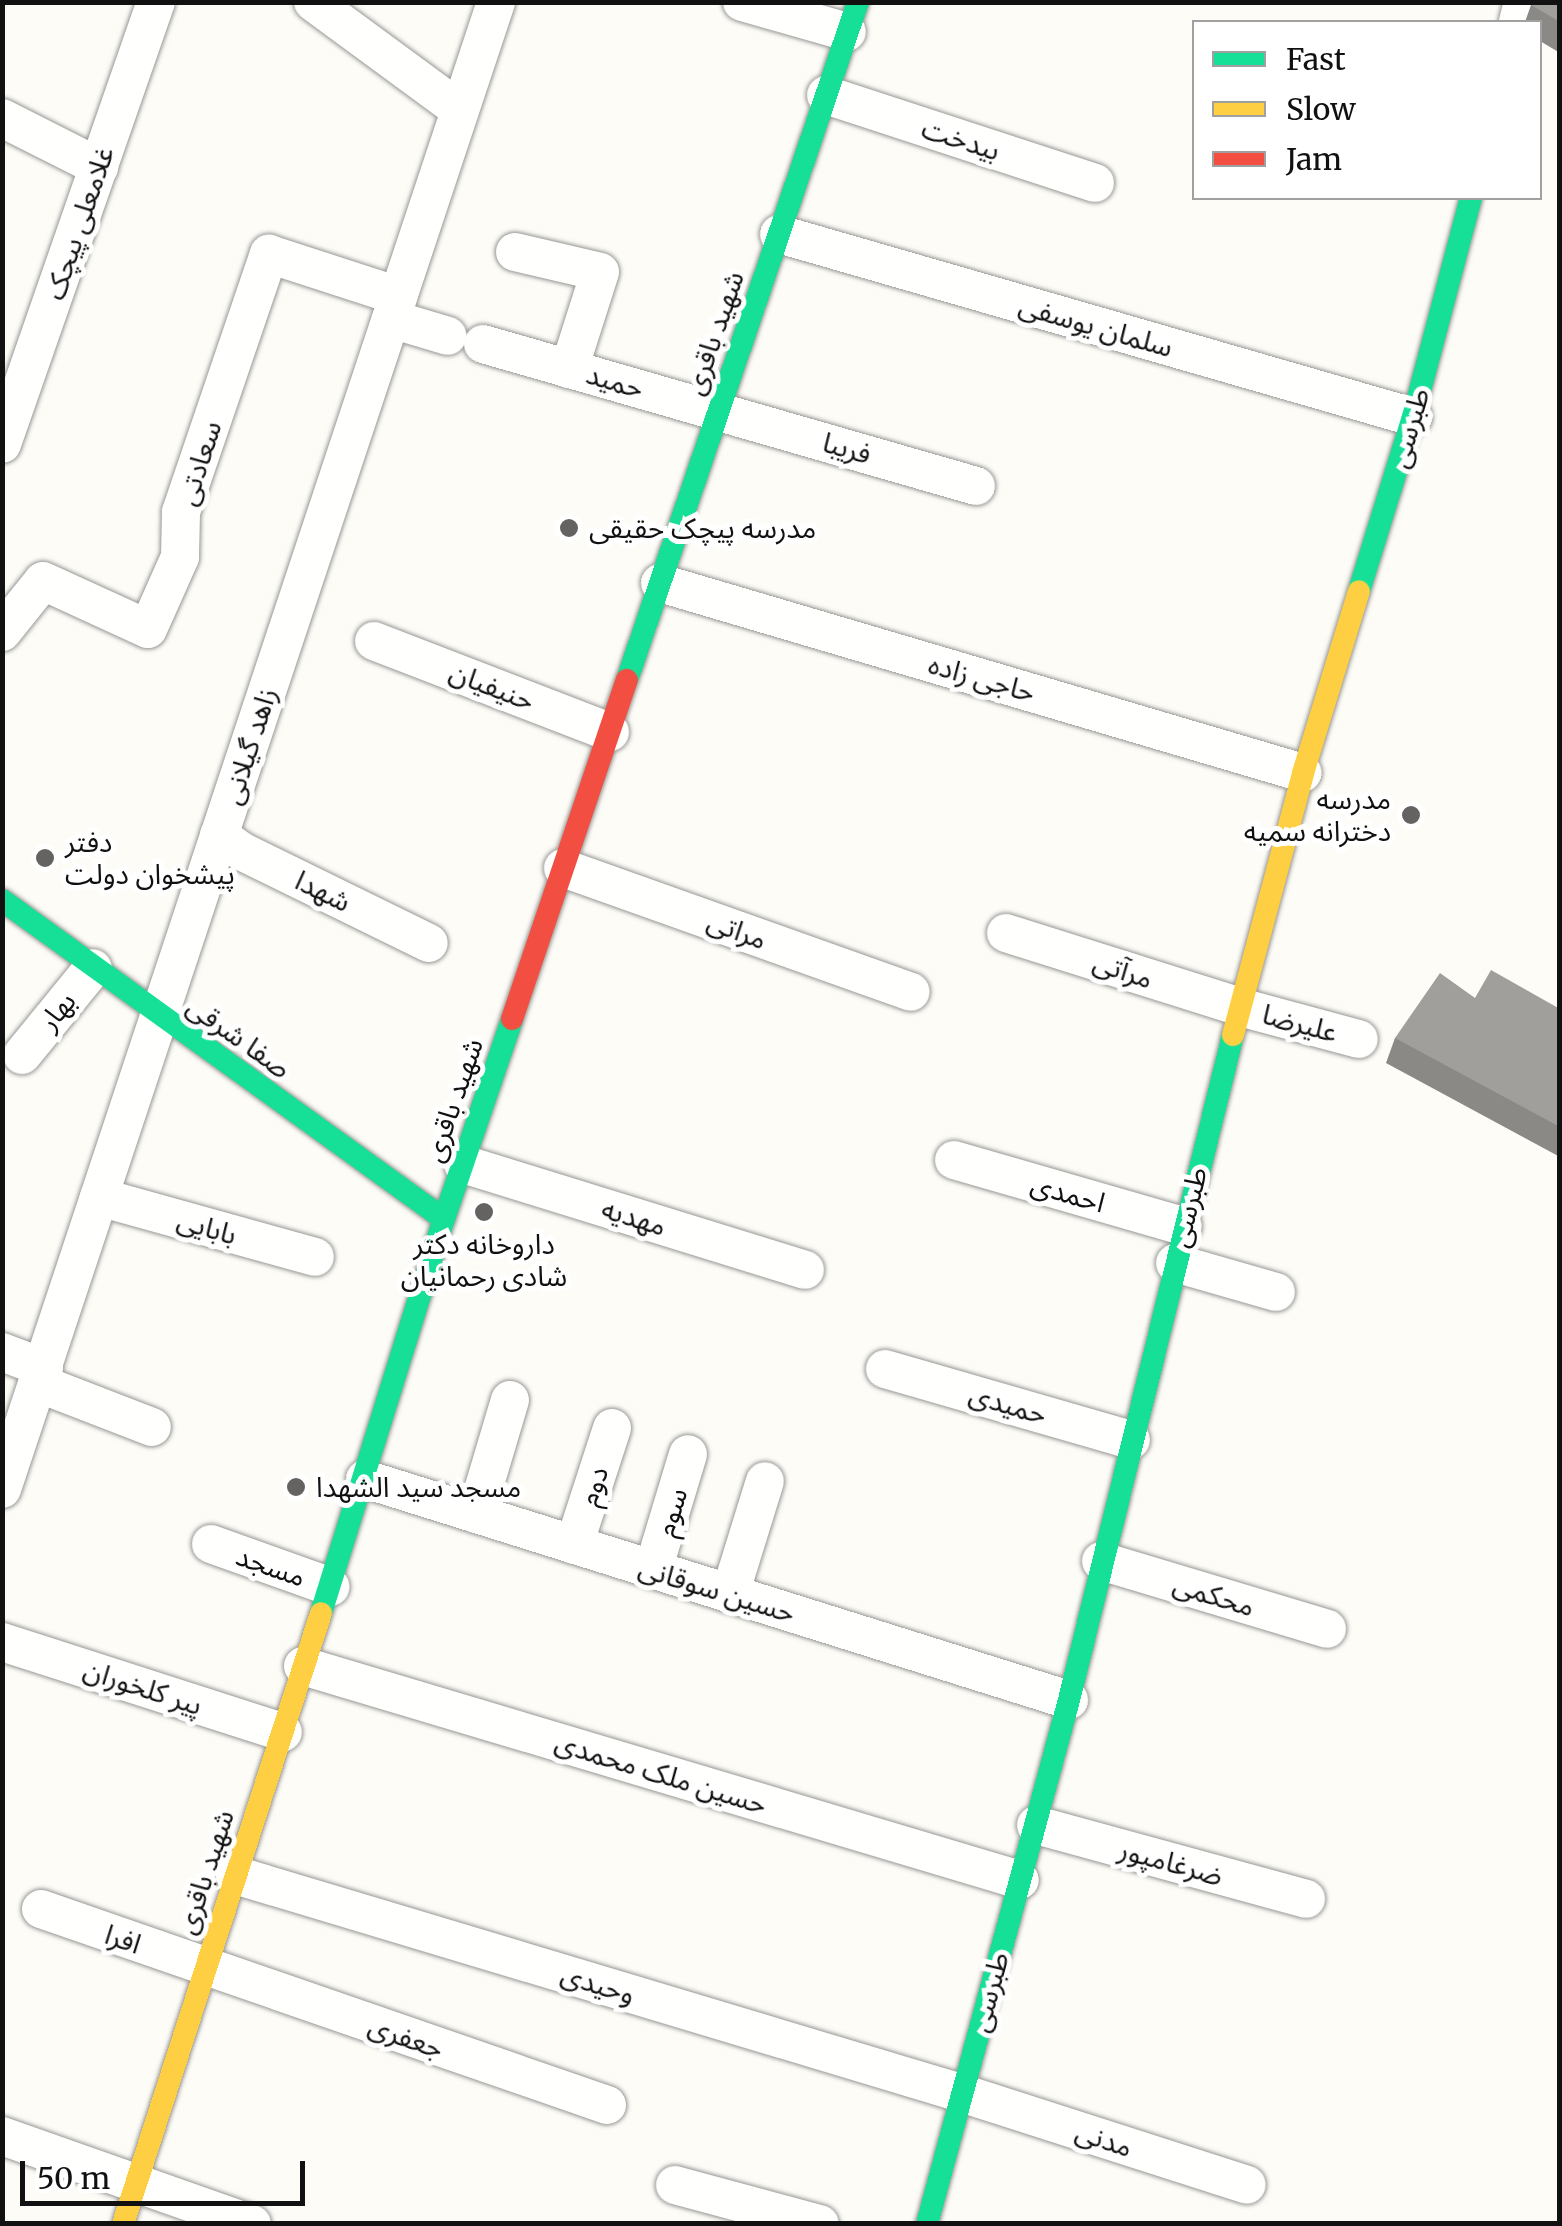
<!DOCTYPE html>
<meta charset="utf-8">
<style>
body{margin:0}
#map{position:relative;width:1562px;height:2226px;overflow:hidden;background:#fdfcf7;font-family:Merriweather,"Noto Sans Arabic",serif}
div>[style]{position:absolute}
.roads{filter:drop-shadow(0 0 2px #979795) drop-shadow(0 0 2px #979795)}
.street>*{height:38px;margin:-19px;padding:0 19px;transform-origin:19px;border-radius:19px;background:#fffffe}
.fast>*{height:22px;margin:-11px;padding:0 11px;transform-origin:11px;border-radius:11px;background:#16e098}
.slow>*{height:22px;margin:-11px;padding:0 11px;transform-origin:11px;border-radius:11px;background:#ffcf43}
.jam>*{height:22px;margin:-11px;padding:0 11px;transform-origin:11px;border-radius:11px;background:#f24e42}
.wall>*{inset:0;background:#8a8986}
.building>*{inset:0;background:#a19f9c}
.dots>*{width:28px;height:28px;translate:-50% -50%;box-sizing:border-box;border:5px solid #fff;border-radius:50%}
span{translate:-50% -50%;white-space:nowrap;text-align:center;line-height:1.15;-webkit-text-stroke:10px #fff;paint-order:stroke}
.street-label{font-size:28px;color:#111}
.poi-label{font-size:28px;color:#111}
.left{translate:0 -50%;text-align:left}
.right{translate:-100% -50%;text-align:right}
.frame{position:absolute;inset:0;border:5px solid #111;pointer-events:none}
.legend{position:absolute;left:1192px;top:20px;width:350px;height:180px;box-sizing:border-box;background:#fff;border:2px solid #a0a0a0;margin:0;padding:12px 18px;list-style:none;font-size:30px;color:#111}
.legend li{display:flex;align-items:center;gap:20px;height:50px}
.legend b{width:50px;border:2px solid #a0a0a0}
.scale{position:absolute;left:20px;top:2161px;width:285px;height:45px;box-sizing:border-box;border:5px solid #111;border-top:0;padding-left:12px;font-size:30px;line-height:35px;white-space:nowrap;color:#111;-webkit-text-stroke:8px #fff;paint-order:stroke}
</style>
<div id="map">
<div class="roads">
<div class="street">
<i style="left:313px;top:2px;width:182px;rotate:36.3deg"></i>
<i style="left:742px;top:2px;width:109px;rotate:15.9deg"></i>
<i style="left:1518px;top:22px;width:21px;rotate:-76deg"></i>
<i style="left:826px;top:95px;width:283px;rotate:18.1deg"></i>
<i style="left:2px;top:118px;width:109px;rotate:26.8deg"></i>
<i style="left:779px;top:234px;width:660px;rotate:16.1deg"></i>
<i style="left:515px;top:252px;width:87px;rotate:13.2deg"></i>
<i style="left:600px;top:272px;width:102px;rotate:107.7deg"></i>
<i style="left:391px;top:319px;width:59px;rotate:16.6deg"></i>
<i style="left:483px;top:344px;width:513px;rotate:16.07deg"></i>
<i style="left:2px;top:444px;width:468px;rotate:-70.8deg"></i>
<i style="left:660px;top:583px;width:670px;rotate:16.46deg"></i>
<i style="left:2px;top:632px;width:65px;rotate:-51.2deg"></i>
<i style="left:43px;top:581px;width:115px;rotate:24.6deg"></i>
<i style="left:148px;top:629px;width:79px;rotate:-66deg"></i>
<i style="left:180px;top:557px;width:45px;rotate:-88.7deg"></i>
<i style="left:181px;top:512px;width:273px;rotate:-71.2deg"></i>
<i style="left:269px;top:254px;width:136px;rotate:18deg"></i>
<i style="left:374px;top:641px;width:253px;rotate:21.1deg"></i>
<i style="left:219px;top:835px;width:27px;rotate:36deg"></i>
<i style="left:241px;top:851px;width:209px;rotate:26.1deg"></i>
<i style="left:563px;top:868px;width:369px;rotate:19.6deg"></i>
<i style="left:1006px;top:933px;width:245px;rotate:17.5deg"></i>
<i style="left:1240px;top:1007px;width:123px;rotate:15.1deg"></i>
<i style="left:22px;top:1055px;width:112px;rotate:-50.8deg"></i>
<i style="left:954px;top:1160px;width:238px;rotate:16.1deg"></i>
<i style="left:463px;top:1164px;width:358px;rotate:17.2deg"></i>
<i style="left:99px;top:1197px;width:224px;rotate:15.5deg"></i>
<i style="left:1175px;top:1263px;width:105px;rotate:16deg"></i>
<i style="left:2px;top:1352px;width:45px;rotate:20.9deg"></i>
<i style="left:885px;top:1369px;width:256px;rotate:16.1deg"></i>
<i style="left:38px;top:1383px;width:122px;rotate:21.1deg"></i>
<i style="left:365px;top:1479px;width:738px;rotate:17.43deg"></i>
<i style="left:2px;top:1489px;width:1567px;rotate:-71.62deg"></i>
<i style="left:476px;top:1514px;width:119px;rotate:-73.4deg"></i>
<i style="left:211px;top:1544px;width:127px;rotate:19.7deg"></i>
<i style="left:574px;top:1545px;width:123px;rotate:-72deg"></i>
<i style="left:1101px;top:1561px;width:236px;rotate:16.7deg"></i>
<i style="left:653px;top:1570px;width:121px;rotate:-73.2deg"></i>
<i style="left:730px;top:1594px;width:118px;rotate:-72.8deg"></i>
<i style="left:2px;top:1642px;width:295px;rotate:17.8deg"></i>
<i style="left:303px;top:1666px;width:748px;rotate:16.62deg"></i>
<i style="left:1036px;top:1825px;width:280px;rotate:15.3deg"></i>
<i style="left:235px;top:1875px;width:758px;rotate:16.71deg"></i>
<i style="left:961px;top:2093px;width:300px;rotate:17.8deg"></i>
<i style="left:41px;top:1909px;width:599px;rotate:19.1deg"></i>
<i style="left:2px;top:2136px;width:265px;rotate:19.4deg"></i>
<i style="left:675px;top:2185px;width:150px;rotate:15.1deg"></i>
</div>
<div class="fast">
<i style="left:1359px;top:591px;width:182px;rotate:-72.8deg"></i>
<i style="left:1413px;top:417px;width:227px;rotate:-75.2deg"></i>
<i style="left:627px;top:680px;width:716px;rotate:-71.19deg"></i>
<i style="left:2px;top:900px;width:545px;rotate:35.82deg"></i>
<i style="left:321px;top:1613px;width:413px;rotate:-72.7deg"></i>
<i style="left:444px;top:1219px;width:211px;rotate:-71.2deg"></i>
<i style="left:927px;top:2224px;width:543px;rotate:-74.84deg"></i>
<i style="left:1069px;top:1700px;width:685px;rotate:-76.15deg"></i>
</div>
<div class="slow">
<i style="left:1233px;top:1035px;width:271px;rotate:-75deg"></i>
<i style="left:1303px;top:773px;width:190px;rotate:-72.9deg"></i>
<i style="left:123px;top:2224px;width:642px;rotate:-72.04deg"></i>
</div>
<div class="jam">
<i style="left:512px;top:1019px;width:358px;rotate:-71.3deg"></i>
</div>
</div>
<div class="wall">
<i style="clip-path:polygon(1532px 2px,1560px 2px,1560px 53px,1540px 41px,1540px 22px,1525px 22px)"></i>
<i style="clip-path:polygon(1475px 998px,1560px 1009px,1560px 1157px,1386px 1063px,1395px 1038px)"></i>
</div>
<div class="building">
<i style="clip-path:polygon(1532px 2px,1560px 2px,1560px 22px,1531px 5px)"></i>
<i style="clip-path:polygon(1491px 970px,1560px 1009px,1560px 1127px,1395px 1038px,1440px 973px,1475px 998px)"></i>
</div>
<div class="dots">
<i style="left:569px;top:528px;background:#646362"></i>
<i style="left:1411px;top:815px;background:#646362"></i>
<i style="left:45px;top:858px;background:#646362"></i>
<i style="left:484px;top:1212px;background:#646362"></i>
<i style="left:296px;top:1487px;background:#646362"></i>
</div>
<div class="street-label">
<span style="left:961px;top:139px;rotate:18deg">بیدخت</span>
<span style="left:79px;top:223px;rotate:-71deg">غلامعلی پیچک</span>
<span style="left:1096px;top:326px;rotate:16deg">سلمان یوسفی</span>
<span style="left:714px;top:333px;rotate:-71deg">شهید باقری</span>
<span style="left:615px;top:381px;rotate:16deg">حمید</span>
<span style="left:1409px;top:428px;rotate:-74deg">طبرسی</span>
<span style="left:847px;top:448px;rotate:16deg">فریبا</span>
<span style="left:199px;top:463px;rotate:-72deg">سعادتی</span>
<span style="left:982px;top:678px;rotate:16deg">حاجی زاده</span>
<span style="left:492px;top:686px;rotate:21deg">حنیفیان</span>
<span style="left:249px;top:746px;rotate:-72deg">زاهد گیلانی</span>
<span style="left:323px;top:891px;rotate:26deg">شهدا</span>
<span style="left:737px;top:930px;rotate:20deg">مراتی</span>
<span style="left:1123px;top:970px;rotate:18deg">مرآتی</span>
<span style="left:57px;top:1011px;rotate:-51deg">بهار</span>
<span style="left:1300px;top:1023px;rotate:15deg">علیرضا</span>
<span style="left:239px;top:1037px;rotate:35deg">صفا شرقی</span>
<span style="left:453px;top:1100px;rotate:-71deg">شهید باقری</span>
<span style="left:1068px;top:1193px;rotate:16deg">احمدی</span>
<span style="left:1188px;top:1207px;rotate:-76deg">طبرسی</span>
<span style="left:634px;top:1217px;rotate:17deg">مهدیه</span>
<span style="left:207px;top:1227px;rotate:16deg">بابایی</span>
<span style="left:1008px;top:1404px;rotate:16deg">حمیدی</span>
<span style="left:593px;top:1486px;rotate:-72deg">دوم</span>
<span style="left:671px;top:1512px;rotate:-73deg">سوم</span>
<span style="left:271px;top:1566px;rotate:19deg">مسجد</span>
<span style="left:717px;top:1590px;rotate:17deg">حسین سوقانی</span>
<span style="left:1214px;top:1595px;rotate:17deg">محکمی</span>
<span style="left:143px;top:1687px;rotate:18deg">پیر کلخوران</span>
<span style="left:661px;top:1773px;rotate:17deg">حسین ملک محمدی</span>
<span style="left:1171px;top:1862px;rotate:15deg">ضرغامپور</span>
<span style="left:205px;top:1872px;rotate:-72deg">شهید باقری</span>
<span style="left:123px;top:1939px;rotate:19deg">افرا</span>
<span style="left:598px;top:1984px;rotate:17deg">وحیدی</span>
<span style="left:989px;top:1992px;rotate:-75deg">طبرسی</span>
<span style="left:406px;top:2037px;rotate:19deg">جعفری</span>
<span style="left:1104px;top:2139px;rotate:18deg">مدنی</span>
</div>
<div class="poi-label">
<span class="left" style="left:589px;top:528px">مدرسه پیچک حقیقی</span>
<span class="right" style="left:1391px;top:815px">مدرسه<br>دخترانه سمیه</span>
<span class="left" style="left:65px;top:858px">دفتر<br>پیشخوان دولت</span>
<span style="left:484px;top:1260px">داروخانه دکتر<br>شادی رحمانیان</span>
<span class="left" style="left:316px;top:1487px">مسجد سید الشهدا</span>
</div>
<div class="frame"></div>
<ul class="legend">
<li><b style="height:12px;background:#16e098"></b>Fast</li>
<li><b style="height:12px;background:#ffcf43"></b>Slow</li>
<li><b style="height:12px;background:#f24e42"></b>Jam</li>
</ul>
<div class="scale">50 m</div>
</div>
